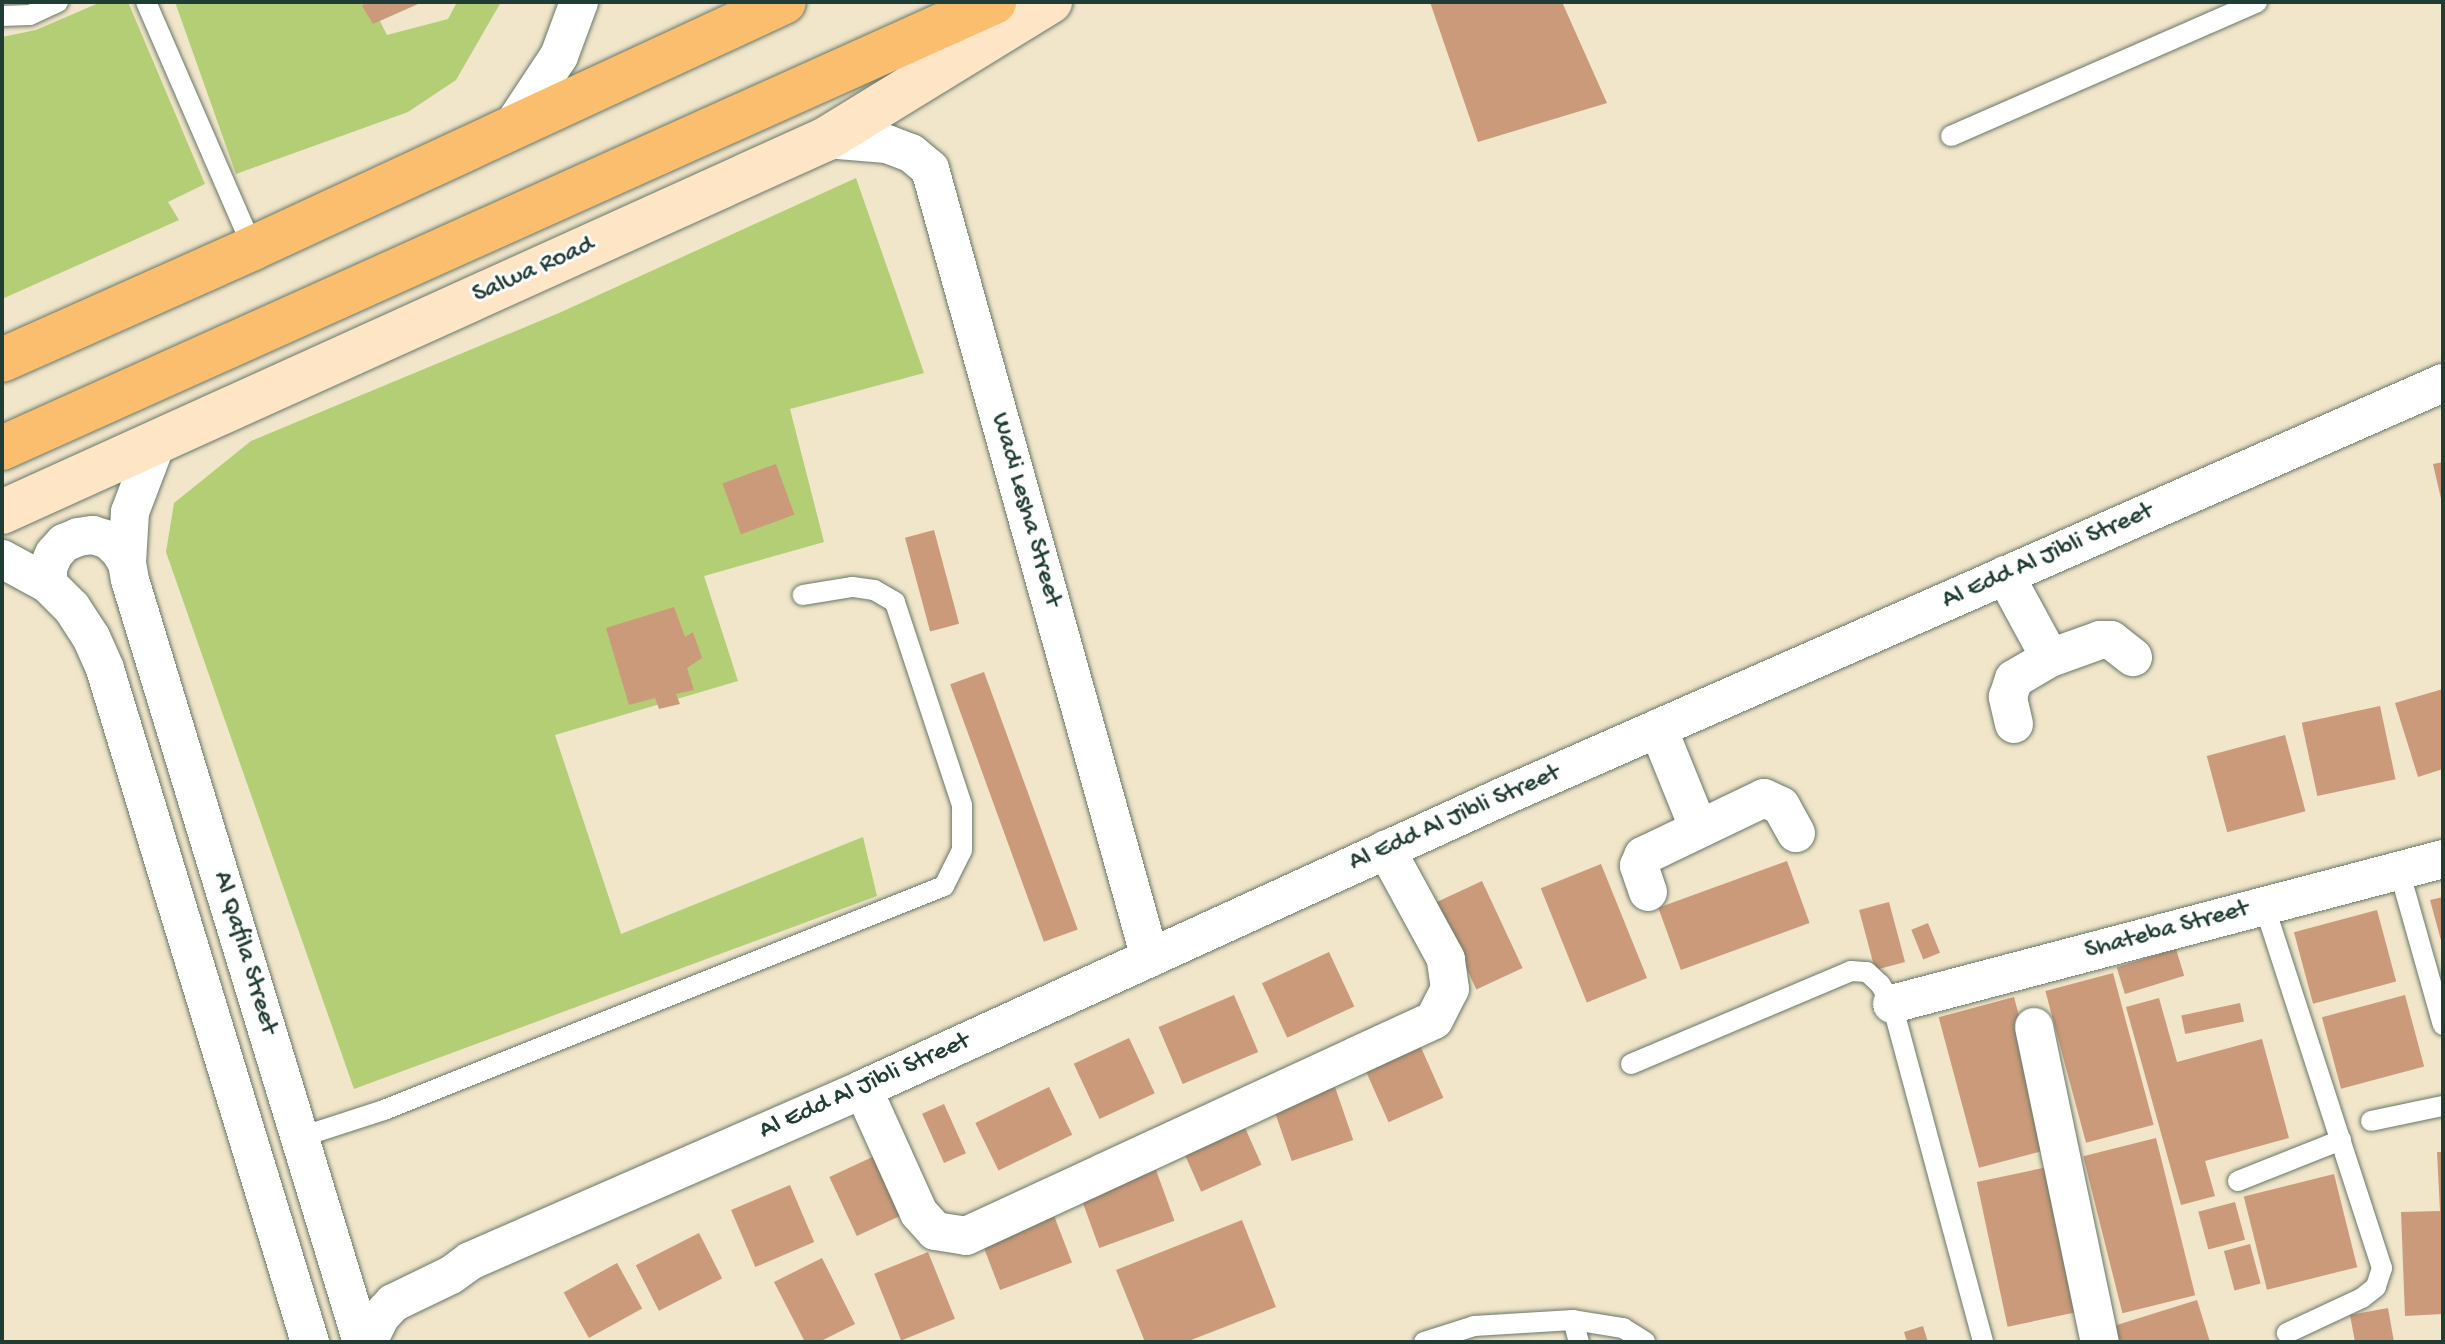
<!DOCTYPE html>
<style>
body{margin:0}
#map{position:relative;width:2445px;height:1344px;overflow:hidden;background:#f1e5ca;font-family:"Gochi Hand",sans-serif}
div>[style]{position:absolute}
.green>*{inset:0;background:#b3ce74}
.building>*{inset:0;background:#cb9a7a;transform-origin:0 0}
.roads{filter:drop-shadow(0 0 2px #687868) drop-shadow(0 0 2px #687868)}
.service>*{height:20px;margin:-10px;padding:0 10px;transform-origin:10px;border-radius:10px;background:#fff}
.minor>*{height:38px;margin:-19px;padding:0 19px;transform-origin:19px;border-radius:19px;background:#fff}
.secondary>*{height:44px;margin:-22px;padding:0 22px;transform-origin:22px;border-radius:22px;background:#fde5c5}
.motorway>*{height:44px;margin:-22px;padding:0 22px;transform-origin:22px;border-radius:22px;background:#fbbe6e}
span{translate:-50% -50%;white-space:nowrap;text-align:center;line-height:1.15;-webkit-text-stroke:6px #fff;paint-order:stroke}
.street-label{font-size:26px;color:#1f3d34}
.frame{position:absolute;inset:0;border:4px solid #1f3d34;pointer-events:none}
</style>
<div id="map">
<div class="green">
<i style="clip-path:polygon(101px 2px,128px 2px,205px 184px,168px 202px,179px 220px,2px 299px,2px 37px,36px 30px)"></i>
<i style="clip-path:polygon(175px 2px,370px 2px,387px 35px,448px 19px,457px 2px,501px 2px,456px 80px,408px 112px,236px 174px)"></i>
<i style="clip-path:polygon(856px 178px,924px 373px,790px 409px,824px 542px,704px 576px,738px 681px,555px 735px,621px 934px,863px 837px,877px 896px,354px 1089px,166px 552px,174px 503px,251px 441px,559px 313px)"></i>
</div>
<div class="building">
<i style="clip-path:polygon(367px 2px,417px 2px,418px 4px,373px 24px,362px 6px)"></i>
<i style="clip-path:polygon(1430px 2px,1562px 2px,1607px 103px,1478px 142px)"></i>
<i style="clip-path:polygon(2443px 462px,2443px 503px,2442px 503px,2433px 464px)"></i>
<i style="left:776px;top:464px;width:54px;height:57px;rotate:70deg"></i>
<i style="left:934px;top:530px;width:97px;height:30px;rotate:75deg"></i>
<i style="clip-path:polygon(674px 607px,685px 637px,693px 632px,702px 658px,687px 668px,694px 690px,676px 694px,680px 704px,659px 709px,655px 698px,629px 705px,606px 628px)"></i>
<i style="left:984px;top:672px;width:274px;height:36px;rotate:70deg"></i>
<i style="clip-path:polygon(2443px 689px,2443px 769px,2418px 777px,2395px 703px)"></i>
<i style="left:2380px;top:706px;width:75px;height:80px;rotate:78deg"></i>
<i style="left:2285px;top:735px;width:79px;height:81px;rotate:75deg"></i>
<i style="left:1787px;top:861px;width:66px;height:137px;rotate:70deg"></i>
<i style="left:1601px;top:864px;width:123px;height:65px;rotate:68deg"></i>
<i style="left:1482px;top:881px;width:96px;height:51px;rotate:65deg"></i>
<i style="clip-path:polygon(2443px 897px,2443px 944px,2442px 944px,2430px 900px)"></i>
<i style="left:1889px;top:902px;width:62px;height:31px;rotate:75deg"></i>
<i style="left:2377px;top:910px;width:74px;height:86px;rotate:75deg"></i>
<i style="left:1928px;top:923px;width:32px;height:18px;rotate:68deg"></i>
<i style="left:2176px;top:949px;width:28px;height:62px;rotate:73deg"></i>
<i style="left:1329px;top:952px;width:60px;height:74px;rotate:65deg"></i>
<i style="left:2113px;top:973px;width:157px;height:70px;rotate:75deg"></i>
<i style="left:1234px;top:995px;width:62px;height:82px;rotate:67deg"></i>
<i style="left:2405px;top:995px;width:74px;height:86px;rotate:75deg"></i>
<i style="left:2014px;top:997px;width:156px;height:78px;rotate:75deg"></i>
<i style="clip-path:polygon(2159px 998px,2177px 1062px,2262px 1039px,2289px 1138px,2205px 1161px,2215px 1196px,2181px 1205px,2126px 1007px)"></i>
<i style="left:2240px;top:1003px;width:19px;height:60px;rotate:78deg"></i>
<i style="left:1129px;top:1038px;width:61px;height:61px;rotate:65deg"></i>
<i style="left:1419px;top:1043px;width:60px;height:60px;rotate:66deg"></i>
<i style="left:1049px;top:1087px;width:53px;height:82px;rotate:64deg"></i>
<i style="left:1335px;top:1087px;width:56px;height:65px;rotate:71deg"></i>
<i style="left:944px;top:1104px;width:54px;height:24px;rotate:66deg"></i>
<i style="left:1242px;top:1121px;width:48px;height:66px;rotate:66deg"></i>
<i style="left:2156px;top:1138px;width:162px;height:75px;rotate:76deg"></i>
<i style="clip-path:polygon(2437px 1152px,2443px 1152px,2443px 1314px,2405px 1316px,2401px 1212px,2440px 1211px)"></i>
<i style="left:881px;top:1153px;width:65px;height:57px;rotate:65deg"></i>
<i style="left:2057px;top:1165px;width:148px;height:82px;rotate:78deg"></i>
<i style="left:1156px;top:1170px;width:54px;height:80px;rotate:70deg"></i>
<i style="left:2334px;top:1174px;width:96px;height:93px;rotate:76deg"></i>
<i style="left:790px;top:1185px;width:62px;height:64px;rotate:67deg"></i>
<i style="left:2235px;top:1202px;width:39px;height:38px;rotate:75deg"></i>
<i style="left:1053px;top:1213px;width:53px;height:77px;rotate:69deg"></i>
<i style="clip-path:polygon(1242px 1220px,1276px 1307px,1186px 1342px,1145px 1342px,1116px 1270px)"></i>
<i style="left:699px;top:1233px;width:51px;height:71px;rotate:63deg"></i>
<i style="left:2250px;top:1244px;width:41px;height:27px;rotate:75deg"></i>
<i style="left:928px;top:1252px;width:72px;height:58px;rotate:68deg"></i>
<i style="clip-path:polygon(822px 1258px,855px 1324px,819px 1342px,805px 1342px,774px 1282px)"></i>
<i style="left:617px;top:1263px;width:52px;height:61px;rotate:61deg"></i>
<i style="clip-path:polygon(2197px 1300px,2210px 1342px,2105px 1342px,2101px 1330px)"></i>
<i style="clip-path:polygon(2388px 1308px,2394px 1342px,2355px 1342px,2350px 1315px)"></i>
<i style="clip-path:polygon(1923px 1326px,1928px 1342px,1907px 1342px,1904px 1332px)"></i>
</div>
<div class="roads">
<div class="service">
<i style="left:146px;top:2px;width:268px;rotate:66.5deg"></i>
<i style="left:2px;top:16px;width:28px;rotate:-2deg"></i>
<i style="left:30px;top:15px;width:31px;rotate:-25deg"></i>
<i style="left:1951px;top:136px;width:334px;rotate:-23.6deg"></i>
<i style="left:2399px;top:870px;width:161px;rotate:74.2deg"></i>
<i style="left:2264px;top:905px;width:382px;rotate:72deg"></i>
<i style="left:2382px;top:1268px;width:20px;rotate:108deg"></i>
<i style="left:2376px;top:1287px;width:18px;rotate:142deg"></i>
<i style="left:2362px;top:1298px;width:83px;rotate:155deg"></i>
<i style="left:1631px;top:1064px;width:239px;rotate:-22.9deg"></i>
<i style="left:1851px;top:971px;width:16px;rotate:4deg"></i>
<i style="left:1867px;top:972px;width:18px;rotate:43deg"></i>
<i style="left:1880px;top:984px;width:23px;rotate:59deg"></i>
<i style="left:1892px;top:1004px;width:350px;rotate:74.9deg"></i>
<i style="left:2371px;top:1121px;width:74px;rotate:-11.8deg"></i>
<i style="left:301px;top:1137px;width:87px;rotate:-18deg"></i>
<i style="left:384px;top:1110px;width:603px;rotate:-21.8deg"></i>
<i style="left:944px;top:886px;width:40px;rotate:-63.4deg"></i>
<i style="left:962px;top:850px;width:45px;rotate:-90deg"></i>
<i style="left:962px;top:805px;width:214px;rotate:-108.3deg"></i>
<i style="left:895px;top:602px;width:24px;rotate:-150deg"></i>
<i style="left:874px;top:590px;width:22px;rotate:-172deg"></i>
<i style="left:852px;top:587px;width:50px;rotate:170.7deg"></i>
<i style="left:2238px;top:1181px;width:111px;rotate:-21.7deg"></i>
<i style="left:1573px;top:1320px;width:23px;rotate:75deg"></i>
<i style="left:1424px;top:1342px;width:52px;rotate:-17.7deg"></i>
<i style="left:1474px;top:1326px;width:99px;rotate:-3.5deg"></i>
<i style="left:1573px;top:1320px;width:51px;rotate:9.1deg"></i>
<i style="left:1623px;top:1328px;width:26px;rotate:32deg"></i>
</div>
<div class="minor">
<i style="left:510px;top:130px;width:89px;rotate:-56.5deg"></i>
<i style="left:559px;top:56px;width:58px;rotate:-69.7deg"></i>
<i style="left:826px;top:139px;width:61px;rotate:4.7deg"></i>
<i style="left:887px;top:144px;width:26px;rotate:21deg"></i>
<i style="left:911px;top:153px;width:25px;rotate:40deg"></i>
<i style="left:930px;top:169px;width:819px;rotate:74.42deg"></i>
<i style="left:157px;top:441px;width:76px;rotate:110.8deg"></i>
<i style="left:130px;top:512px;width:51px;rotate:93.4deg"></i>
<i style="left:127px;top:563px;width:17px;rotate:80deg"></i>
<i style="left:130px;top:580px;width:797px;rotate:73.07deg"></i>
<i style="left:2px;top:559px;width:52px;rotate:28.5deg"></i>
<i style="left:48px;top:584px;width:34px;rotate:45deg"></i>
<i style="left:72px;top:608px;width:35px;rotate:57deg"></i>
<i style="left:91px;top:637px;width:35px;rotate:66deg"></i>
<i style="left:105px;top:669px;width:704px;rotate:73.06deg"></i>
<i style="left:2005px;top:575px;width:94px;rotate:61.5deg"></i>
<i style="left:48px;top:584px;width:16px;rotate:-90deg"></i>
<i style="left:48px;top:568px;width:15px;rotate:-67deg"></i>
<i style="left:54px;top:554px;width:15px;rotate:-48deg"></i>
<i style="left:64px;top:543px;width:15px;rotate:-23deg"></i>
<i style="left:78px;top:537px;width:15px;rotate:-8deg"></i>
<i style="left:93px;top:535px;width:16px;rotate:18deg"></i>
<i style="left:108px;top:540px;width:15px;rotate:42deg"></i>
<i style="left:119px;top:550px;width:15px;rotate:58deg"></i>
<i style="left:2014px;top:724px;width:28px;rotate:-103deg"></i>
<i style="left:2008px;top:697px;width:19px;rotate:-72deg"></i>
<i style="left:2014px;top:679px;width:42px;rotate:-30.3deg"></i>
<i style="left:2050px;top:658px;width:53px;rotate:-19.8deg"></i>
<i style="left:2100px;top:640px;width:11px"></i>
<i style="left:2111px;top:640px;width:28px;rotate:38deg"></i>
<i style="left:1658px;top:728px;width:107px;rotate:68deg"></i>
<i style="left:1648px;top:892px;width:28px;rotate:-109deg"></i>
<i style="left:1639px;top:866px;width:11px;rotate:-68deg"></i>
<i style="left:1643px;top:856px;width:134px;rotate:-25.6deg"></i>
<i style="left:1764px;top:798px;width:19px;rotate:25deg"></i>
<i style="left:1781px;top:806px;width:31px;rotate:61deg"></i>
<i style="left:1892px;top:1004px;width:570px;rotate:-14.74deg"></i>
<i style="left:2034px;top:1027px;width:322px;rotate:78.2deg"></i>
<i style="left:863px;top:1089px;width:136px;rotate:65.7deg"></i>
<i style="left:919px;top:1213px;width:24px;rotate:48deg"></i>
<i style="left:935px;top:1231px;width:31px;rotate:9deg"></i>
<i style="left:966px;top:1236px;width:515px;rotate:-24.78deg"></i>
<i style="left:1434px;top:1020px;width:35px;rotate:-63deg"></i>
<i style="left:1450px;top:989px;width:30px;rotate:-98deg"></i>
<i style="left:1446px;top:959px;width:125px;rotate:-118.6deg"></i>
<i style="left:368px;top:1342px;width:28px;rotate:-64deg"></i>
<i style="left:380px;top:1317px;width:19px;rotate:-47deg"></i>
<i style="left:393px;top:1303px;width:64px;rotate:-25.8deg"></i>
<i style="left:451px;top:1275px;width:24px;rotate:-36deg"></i>
<i style="left:470px;top:1261px;width:429px;rotate:-23.6deg"></i>
<i style="left:863px;top:1089px;width:703px;rotate:-24.56deg"></i>
<i style="left:1502px;top:797px;width:1028px;rotate:-23.75deg"></i>
</div>
<div class="secondary">
<i style="left:2px;top:512px;width:904px;rotate:-24.35deg"></i>
<i style="left:826px;top:139px;width:263px;rotate:-31.5deg"></i>
</div>
<div class="motorway">
<i style="left:2px;top:360px;width:275px;rotate:-24deg"></i>
<i style="left:253px;top:248px;width:585px;rotate:-24.86deg"></i>
<i style="left:2px;top:448px;width:1088px;rotate:-24.21deg"></i>
</div>
</div>
<div class="street-label">
<span style="left:534px;top:271px;rotate:-24deg">Salwa Road</span>
<span style="left:1025px;top:510px;rotate:74deg">Wadi Lesha Street</span>
<span style="left:2048px;top:557px;rotate:-24deg">Al Edd Al Jibli Street</span>
<span style="left:1455px;top:819px;rotate:-24deg">Al Edd Al Jibli Street</span>
<span style="left:2167px;top:931px;rotate:-15deg">Shateba Street</span>
<span style="left:244px;top:953px;rotate:73deg">Al Qafila Street</span>
<span style="left:865px;top:1087px;rotate:-24deg">Al Edd Al Jibli Street</span>
</div>
<div class="frame"></div>
</div>
